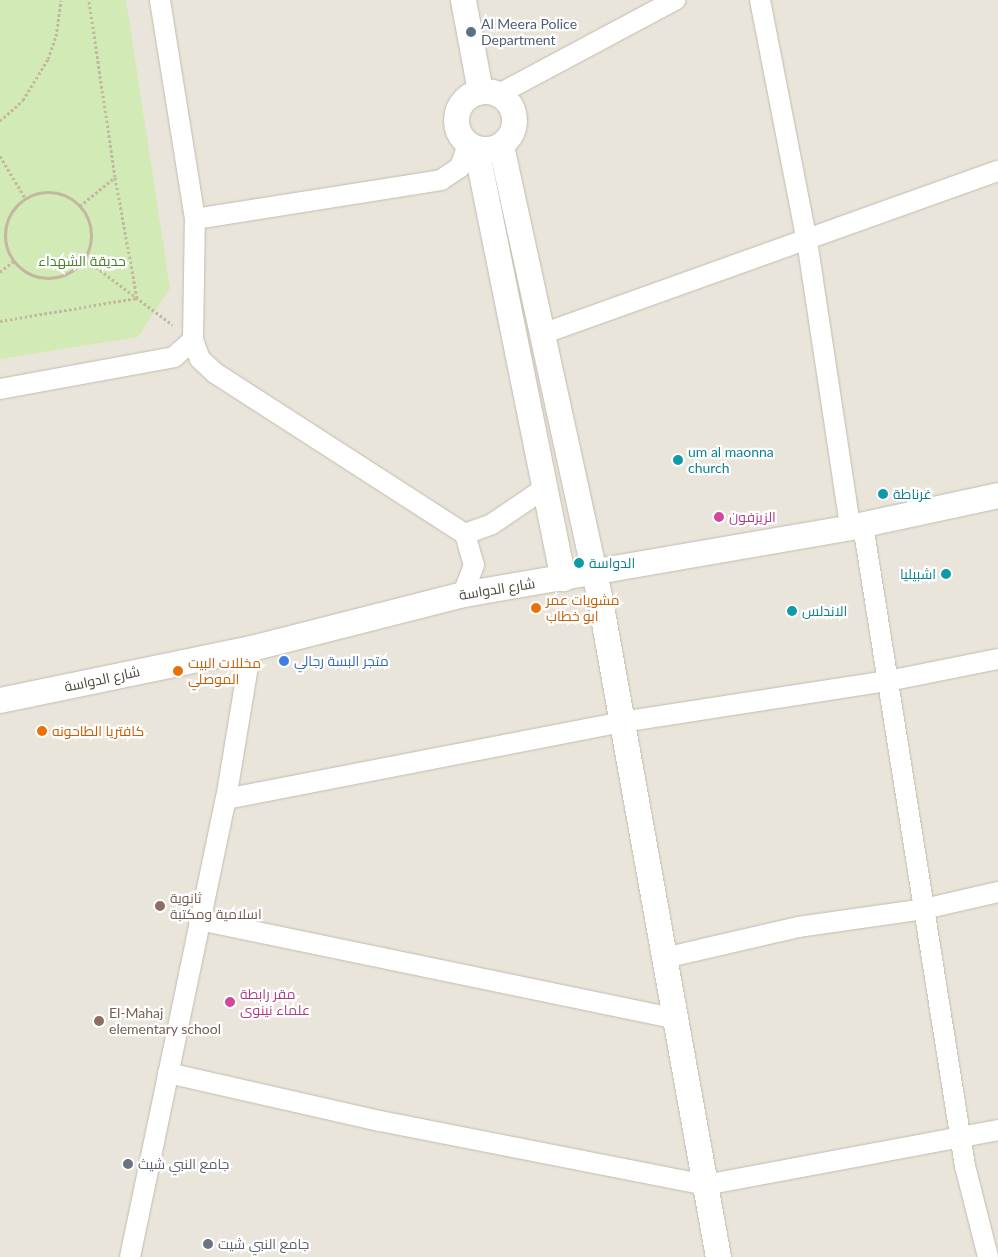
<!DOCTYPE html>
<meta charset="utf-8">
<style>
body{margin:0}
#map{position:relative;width:998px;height:1257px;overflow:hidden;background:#f6f3ec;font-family:Lato,Cairo,sans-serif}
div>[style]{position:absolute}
.residential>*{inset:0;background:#eae5da;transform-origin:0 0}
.green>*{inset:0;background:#d2eab5}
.path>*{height:3px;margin-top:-1.5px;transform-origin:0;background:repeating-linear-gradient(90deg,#c4b79f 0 2.5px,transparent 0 5px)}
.path>.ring{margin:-1.5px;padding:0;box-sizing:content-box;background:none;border:3px solid #c4b79f;border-radius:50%}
.roads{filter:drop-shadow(0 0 1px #c2bbae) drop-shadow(0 0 1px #c2bbae)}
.minor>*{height:20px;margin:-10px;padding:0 10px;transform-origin:10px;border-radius:10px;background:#fff}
.tertiary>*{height:25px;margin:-12.5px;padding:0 12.5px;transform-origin:12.5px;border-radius:12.5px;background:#fff}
.tertiary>.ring{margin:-12.5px;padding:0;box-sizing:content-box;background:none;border:25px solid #fff;border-radius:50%}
.dots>*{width:14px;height:14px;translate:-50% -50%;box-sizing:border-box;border:2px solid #fff;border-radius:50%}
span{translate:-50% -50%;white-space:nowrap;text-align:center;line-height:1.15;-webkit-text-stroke:4.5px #fff;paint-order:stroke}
.service-label{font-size:14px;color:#4e5e75}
.left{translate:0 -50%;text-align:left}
.park-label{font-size:14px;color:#4a7f2a}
.culture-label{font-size:14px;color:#0d838f}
.right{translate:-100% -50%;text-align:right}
.hotel-label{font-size:14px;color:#b23c85}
.street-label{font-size:14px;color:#4b4439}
.food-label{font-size:14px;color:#c56008}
.shop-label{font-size:14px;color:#366cbe}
.education-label{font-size:14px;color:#785e54}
.worship-label{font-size:14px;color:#5b616d}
</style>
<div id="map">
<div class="residential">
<i style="left:0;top:0;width:998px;height:1257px"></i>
</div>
<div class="green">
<i style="clip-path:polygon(0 0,126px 0,170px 288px,138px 337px,0 359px)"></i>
</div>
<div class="path">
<i style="left:0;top:121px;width:31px;rotate:-42deg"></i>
<i style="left:23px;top:100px;width:48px;rotate:-58.6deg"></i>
<i style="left:48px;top:59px;width:24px;rotate:-71deg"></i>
<i style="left:56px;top:36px;width:36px;rotate:-82deg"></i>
<i style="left:0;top:156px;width:49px;rotate:59.2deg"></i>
<i class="ring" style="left:5px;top:192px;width:83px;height:83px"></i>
<i style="left:80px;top:206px;width:44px;rotate:-39.5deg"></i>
<i style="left:84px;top:258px;width:111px;rotate:37deg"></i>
<i style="left:0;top:272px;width:18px;rotate:-38deg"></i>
<i style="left:0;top:321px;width:139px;rotate:-9.5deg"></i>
<i style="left:137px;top:298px;width:123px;rotate:-100.3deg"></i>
<i style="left:115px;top:177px;width:179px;rotate:-98.4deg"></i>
</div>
<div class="roads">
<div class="minor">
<i style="left:760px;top:0;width:246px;rotate:79deg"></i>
<i style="left:807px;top:241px;width:289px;rotate:81.4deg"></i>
<i style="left:499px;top:94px;width:200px;rotate:-28.1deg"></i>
<i style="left:195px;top:219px;width:249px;rotate:-9deg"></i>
<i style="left:441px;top:180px;width:23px;rotate:-34deg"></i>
<i style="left:460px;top:167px;width:23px;rotate:-70deg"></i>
<i style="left:542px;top:334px;width:484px;rotate:-19.7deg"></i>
<i style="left:193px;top:340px;width:20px;rotate:70deg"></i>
<i style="left:200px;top:359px;width:21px;rotate:43deg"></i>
<i style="left:215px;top:373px;width:297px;rotate:32.8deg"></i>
<i style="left:465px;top:534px;width:32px;rotate:74deg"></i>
<i style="left:474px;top:565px;width:31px;rotate:111deg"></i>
<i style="left:0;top:389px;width:177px;rotate:-10.4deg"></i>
<i style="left:174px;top:357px;width:25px;rotate:-42deg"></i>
<i style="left:193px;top:340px;width:121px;rotate:-89.1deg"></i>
<i style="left:195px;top:219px;width:222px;rotate:-99.1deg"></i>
<i style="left:863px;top:525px;width:649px;rotate:80.96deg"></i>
<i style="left:965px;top:1166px;width:94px;rotate:75.8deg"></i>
<i style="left:465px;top:534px;width:29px;rotate:-20deg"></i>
<i style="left:492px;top:524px;width:64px;rotate:-34.2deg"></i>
<i style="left:226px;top:799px;width:403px;rotate:-11deg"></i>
<i style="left:622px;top:722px;width:269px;rotate:-8.8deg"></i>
<i style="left:888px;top:681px;width:112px;rotate:-11.3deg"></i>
<i style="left:199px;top:920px;width:486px;rotate:11.7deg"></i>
<i style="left:664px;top:958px;width:138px;rotate:-13deg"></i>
<i style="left:798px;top:927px;width:127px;rotate:-8.1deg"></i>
<i style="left:924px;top:909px;width:76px;rotate:-12.9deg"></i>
<i style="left:168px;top:1073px;width:217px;rotate:12.8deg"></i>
<i style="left:380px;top:1121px;width:331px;rotate:11.1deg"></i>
<i style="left:705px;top:1185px;width:298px;rotate:-10.6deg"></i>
<i style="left:130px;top:1257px;width:468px;rotate:-78.2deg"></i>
<i style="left:226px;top:799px;width:153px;rotate:-80.6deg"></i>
</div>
<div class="tertiary">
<i style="left:463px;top:0;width:93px;rotate:79.4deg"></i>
<i class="ring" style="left:456px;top:91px;width:33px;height:33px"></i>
<i style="left:501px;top:146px;width:471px;rotate:77.7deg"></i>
<i style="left:601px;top:606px;width:661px;rotate:79.81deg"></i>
<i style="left:476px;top:148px;width:439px;rotate:78.6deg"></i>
<i style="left:0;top:700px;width:256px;rotate:-11.7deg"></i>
<i style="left:251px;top:648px;width:219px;rotate:-14.3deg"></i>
<i style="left:463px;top:594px;width:393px;rotate:-9.8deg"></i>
<i style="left:850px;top:527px;width:151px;rotate:-12.2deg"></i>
</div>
</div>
<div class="dots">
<i style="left:471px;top:32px;background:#5c6f8a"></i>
<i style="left:678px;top:460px;background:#0f9aa8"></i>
<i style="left:883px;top:494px;background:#0f9aa8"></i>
<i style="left:719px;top:517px;background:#d1479c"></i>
<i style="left:579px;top:563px;background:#0f9aa8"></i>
<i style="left:946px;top:574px;background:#0f9aa8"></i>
<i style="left:536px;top:608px;background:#e8710a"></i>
<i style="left:792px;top:611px;background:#0f9aa8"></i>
<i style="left:284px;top:661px;background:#3f7fe0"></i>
<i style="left:178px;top:671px;background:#e8710a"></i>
<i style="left:42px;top:731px;background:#e8710a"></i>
<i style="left:160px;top:906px;background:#8d6e63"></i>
<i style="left:230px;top:1002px;background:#d1479c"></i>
<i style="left:99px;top:1021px;background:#8d6e63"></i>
<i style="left:128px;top:1164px;background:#6b7280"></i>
<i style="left:208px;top:1244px;background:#6b7280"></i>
</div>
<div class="service-label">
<span class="left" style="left:481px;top:32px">Al Meera Police<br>Department</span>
</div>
<div class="park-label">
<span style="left:82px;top:261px">حديقة الشهداء</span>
</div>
<div class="culture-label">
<span class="left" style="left:688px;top:460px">um al maonna<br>church</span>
<span class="left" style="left:893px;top:494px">غرناطة</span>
<span class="left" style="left:589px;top:563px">الدواسة</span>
<span class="right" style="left:936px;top:574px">اشبيليا</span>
<span class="left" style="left:802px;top:611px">الاندلس</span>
</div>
<div class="hotel-label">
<span class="left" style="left:729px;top:517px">الزيزفون</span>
<span class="left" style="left:240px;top:1002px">مقر رابطة<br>علماء نينوى</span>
</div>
<div class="street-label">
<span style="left:497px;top:589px;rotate:-9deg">شارع الدواسة</span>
<span style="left:102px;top:679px;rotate:-12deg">شارع الدواسة</span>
</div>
<div class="food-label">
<span class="left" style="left:546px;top:608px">مشويات عمر<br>ابو خطاب</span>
<span class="left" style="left:188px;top:671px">مخللات البيت<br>الموصلي</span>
<span class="left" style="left:52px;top:731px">كافتريا الطاحونه</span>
</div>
<div class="shop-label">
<span class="left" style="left:294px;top:661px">متجر البسة رجالي</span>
</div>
<div class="education-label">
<span class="left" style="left:170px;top:906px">ثانوية<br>اسلامية ومكتبة</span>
<span class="left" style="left:109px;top:1021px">El-Mahaj<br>elementary school</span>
</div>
<div class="worship-label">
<span class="left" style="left:138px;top:1164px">جامع النبي شيث</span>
<span class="left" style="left:218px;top:1244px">جامع النبي شيت</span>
</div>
</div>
